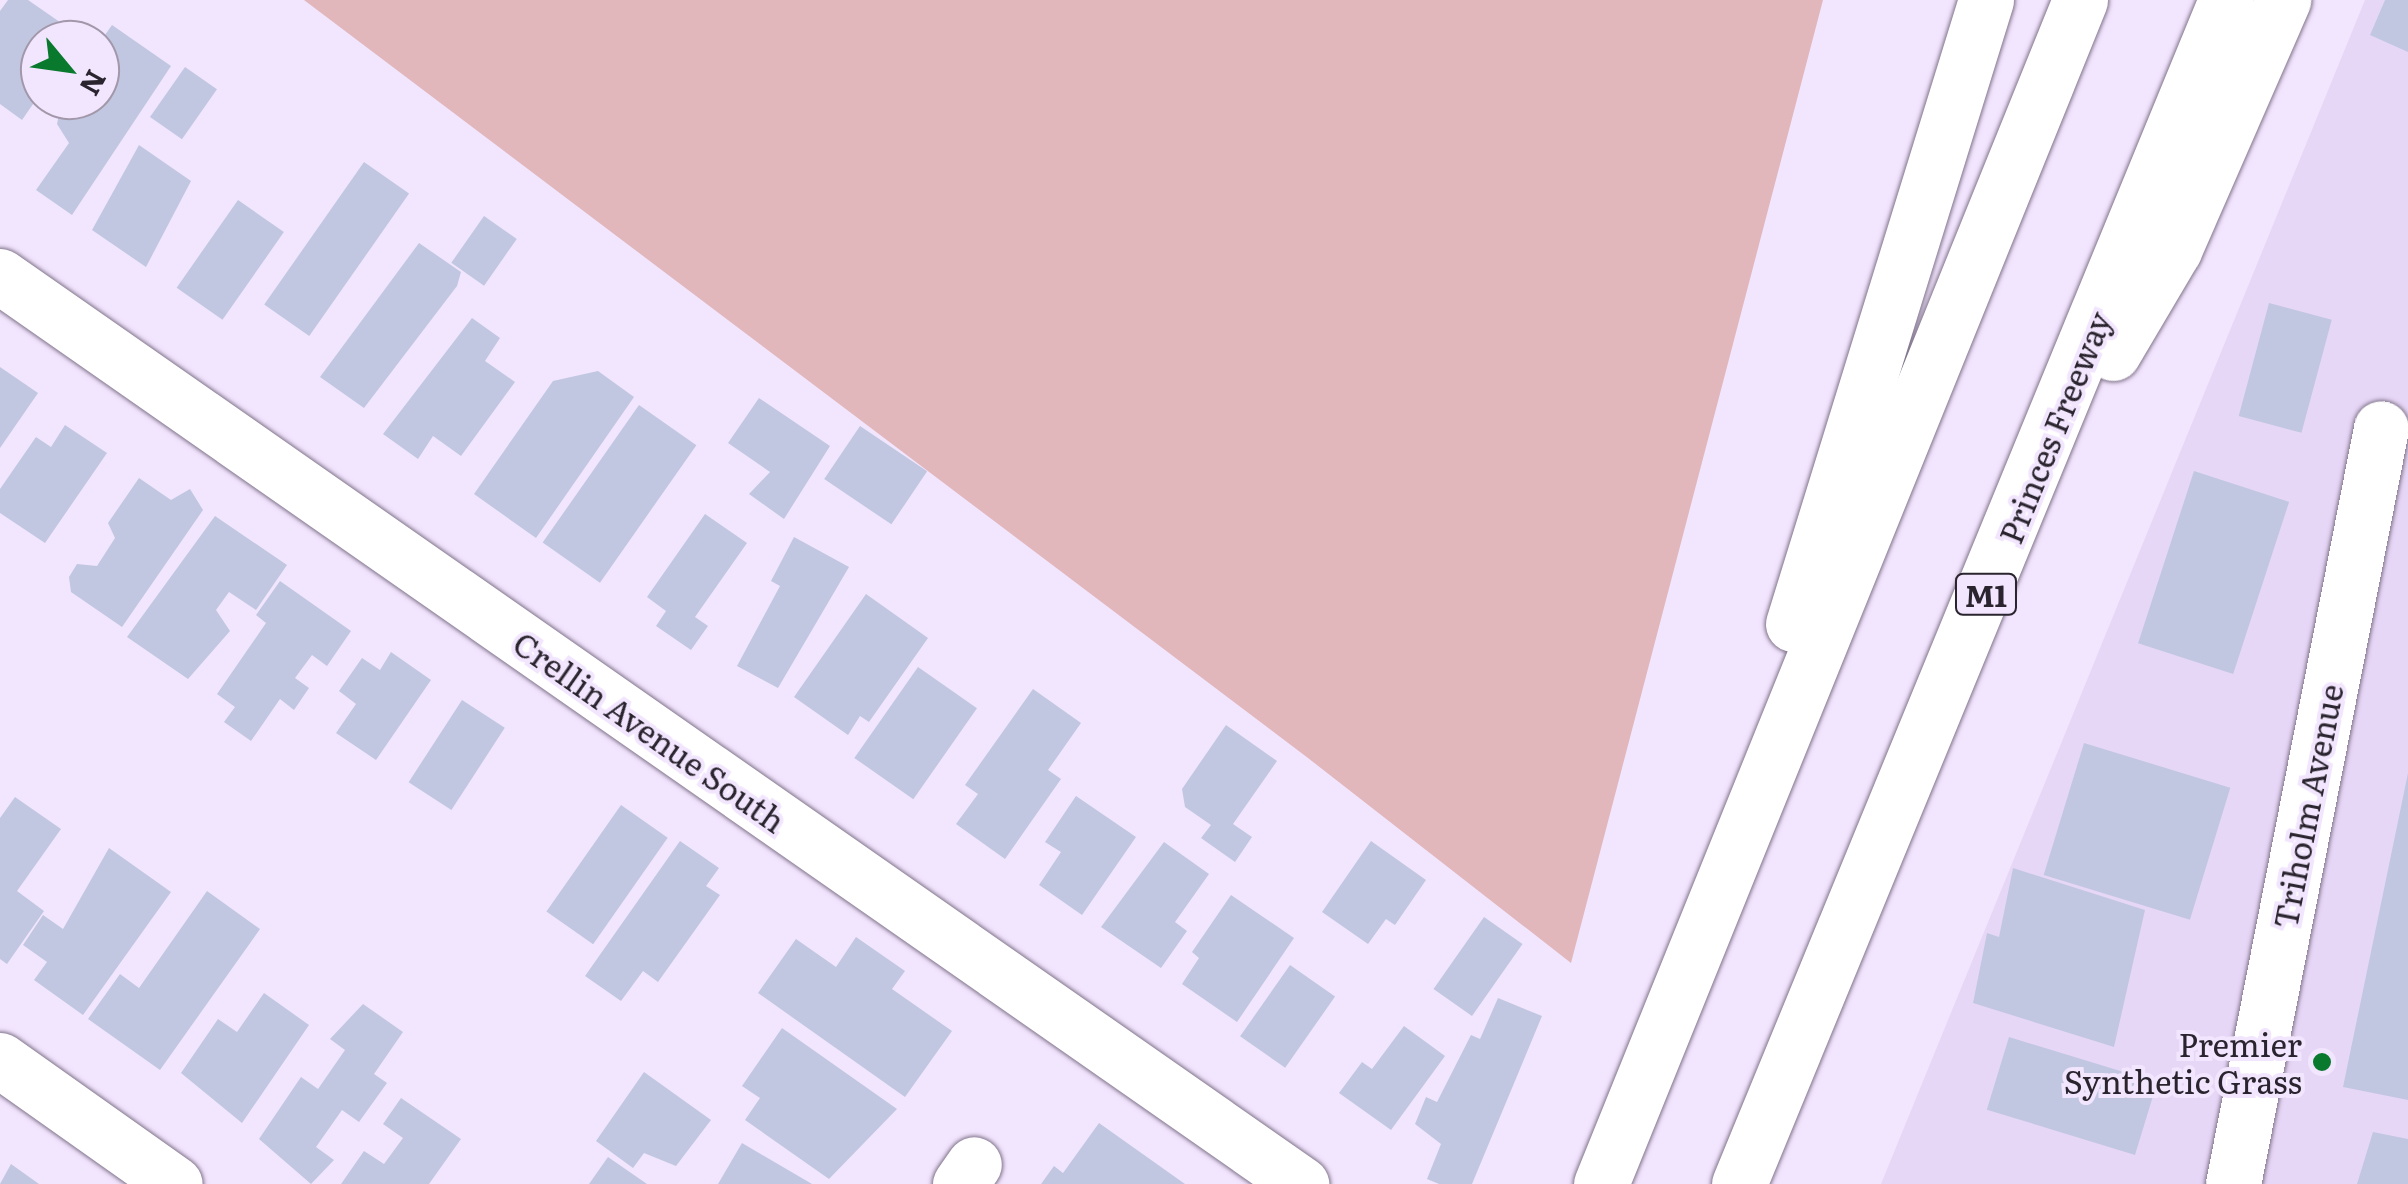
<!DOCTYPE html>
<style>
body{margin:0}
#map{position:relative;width:2408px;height:1184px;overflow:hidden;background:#f2e5fe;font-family:Literata,serif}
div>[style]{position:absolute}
.built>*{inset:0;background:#e7d7f7}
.green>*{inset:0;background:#e1b7bb}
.building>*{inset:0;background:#c1c7e1;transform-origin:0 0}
.roads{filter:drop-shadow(0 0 2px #80748b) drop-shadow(0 0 2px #80748b)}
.minor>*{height:55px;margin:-27.5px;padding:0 27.5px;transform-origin:27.5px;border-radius:27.5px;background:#fff}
.highway>*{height:55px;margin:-27.5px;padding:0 27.5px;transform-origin:27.5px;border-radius:27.5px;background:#fff}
.dots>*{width:28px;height:28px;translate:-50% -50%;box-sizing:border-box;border:5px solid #f2e5fe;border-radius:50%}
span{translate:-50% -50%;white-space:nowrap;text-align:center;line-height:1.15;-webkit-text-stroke:8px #f2e5fe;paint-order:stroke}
.shield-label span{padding:2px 8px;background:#f2e5fe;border:2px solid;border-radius:8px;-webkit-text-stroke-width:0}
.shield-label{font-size:30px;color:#29242d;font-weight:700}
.street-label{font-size:32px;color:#29242d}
.poi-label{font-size:32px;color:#29242d}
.right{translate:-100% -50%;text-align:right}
.north{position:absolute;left:20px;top:20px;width:100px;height:100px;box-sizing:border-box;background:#f2e5fe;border:2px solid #a298aa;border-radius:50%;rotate:119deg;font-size:28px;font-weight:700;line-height:40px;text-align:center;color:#29242d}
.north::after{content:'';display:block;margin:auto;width:35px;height:45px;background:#08792d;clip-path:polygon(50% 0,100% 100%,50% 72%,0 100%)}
</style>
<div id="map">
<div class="built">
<i style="clip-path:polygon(2365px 0,2408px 0,2408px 1184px,1881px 1184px)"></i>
</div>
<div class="green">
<i style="clip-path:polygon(304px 0,1823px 0,1571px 963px,1308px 758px)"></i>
</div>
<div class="building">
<i style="clip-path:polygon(8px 0,28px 0,80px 36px,40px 40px,40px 94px,22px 120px,0 104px,0 11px)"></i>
<i style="clip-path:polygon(2385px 0,2408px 0,2408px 52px,2370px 35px)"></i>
<i style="clip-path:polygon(112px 25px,171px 66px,72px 215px,36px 190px,69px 143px,57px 124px,62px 100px,100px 100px,107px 61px,100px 42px)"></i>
<i style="left:185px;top:67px;width:39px;height:61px;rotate:35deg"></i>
<i style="clip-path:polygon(139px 145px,191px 181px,146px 267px,92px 230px)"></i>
<i style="left:364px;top:162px;width:55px;height:174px;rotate:35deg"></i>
<i style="left:238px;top:200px;width:56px;height:107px;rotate:35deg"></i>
<i style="left:484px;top:216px;width:40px;height:57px;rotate:35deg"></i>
<i style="clip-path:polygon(419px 243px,461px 272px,457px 286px,364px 408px,320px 377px)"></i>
<i style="left:2269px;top:303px;width:65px;height:117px;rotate:15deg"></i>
<i style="clip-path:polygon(472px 318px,500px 338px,485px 361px,515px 382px,461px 456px,433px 436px,418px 459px,383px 434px)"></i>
<i style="clip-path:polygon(0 367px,38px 393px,0 448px)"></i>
<i style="clip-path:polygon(598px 371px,634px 397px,536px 538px,474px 494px,553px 381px)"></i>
<i style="clip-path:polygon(759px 398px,830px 446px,784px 519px,749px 494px,770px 472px,728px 443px)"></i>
<i style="left:639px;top:405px;width:70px;height:168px;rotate:35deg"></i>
<i style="clip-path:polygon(65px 425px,107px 453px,45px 543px,0 513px,0 489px,36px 437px,51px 447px)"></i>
<i style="left:860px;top:426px;width:81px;height:64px;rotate:34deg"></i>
<i style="left:2194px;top:471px;width:100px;height:181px;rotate:18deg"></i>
<i style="clip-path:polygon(139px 478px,171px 500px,190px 489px,203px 510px,122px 627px,71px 592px,69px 577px,77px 564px,97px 566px,115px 538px,108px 523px)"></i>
<i style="clip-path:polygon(705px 514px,747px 543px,695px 617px,708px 626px,691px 650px,656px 626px,666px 611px,647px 597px)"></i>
<i style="clip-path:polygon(215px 516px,287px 565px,256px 610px,229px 592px,216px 610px,230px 631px,188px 679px,127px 637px)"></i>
<i style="clip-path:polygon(794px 537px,849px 567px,778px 688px,737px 666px,780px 586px,771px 581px)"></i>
<i style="clip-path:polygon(280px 581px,351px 631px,327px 666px,312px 655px,295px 678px,309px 688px,294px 710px,280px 699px,251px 741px,224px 722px,235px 707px,217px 694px,266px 623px,256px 615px)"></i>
<i style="clip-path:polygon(866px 594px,928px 638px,869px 722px,860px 716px,848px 735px,794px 697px)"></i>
<i style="clip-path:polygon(391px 652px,431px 680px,376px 760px,336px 733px,356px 704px,339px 691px,362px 658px,380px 670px)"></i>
<i style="left:918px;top:667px;width:72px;height:111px;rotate:35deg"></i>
<i style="clip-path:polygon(1033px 689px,1081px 723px,1048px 770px,1061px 779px,1005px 859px,956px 824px,978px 794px,965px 785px)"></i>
<i style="left:462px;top:700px;width:51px;height:98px;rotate:33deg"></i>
<i style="clip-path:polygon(1226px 725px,1277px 761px,1233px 824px,1252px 837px,1235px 862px,1201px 838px,1211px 825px,1185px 807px,1182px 789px)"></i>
<i style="left:2084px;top:743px;width:153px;height:138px;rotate:17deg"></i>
<i style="clip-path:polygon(2408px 773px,2408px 1100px,2343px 1087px)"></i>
<i style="clip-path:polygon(1076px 796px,1136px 837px,1082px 915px,1039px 885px,1061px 852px,1045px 842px)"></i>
<i style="clip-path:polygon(15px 797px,61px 829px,17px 891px,44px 911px,7px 964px,0 959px,0 818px)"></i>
<i style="left:621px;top:805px;width:57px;height:130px;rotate:35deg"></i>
<i style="clip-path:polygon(680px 841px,719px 868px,706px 886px,720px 895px,658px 982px,643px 971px,621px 1001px,585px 976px)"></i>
<i style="clip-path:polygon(1371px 841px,1426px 880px,1395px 925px,1386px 919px,1368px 944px,1322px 912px)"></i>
<i style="clip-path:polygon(1164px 842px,1209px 874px,1175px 922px,1187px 931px,1161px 968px,1101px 927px)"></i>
<i style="clip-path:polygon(109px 848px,171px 892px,83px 1015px,34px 980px,47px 962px,23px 945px,43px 915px,63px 929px)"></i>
<i style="clip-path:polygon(2013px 868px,2145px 910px,2114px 1047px,1973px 1003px,1987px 933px,1999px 937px)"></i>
<i style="clip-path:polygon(207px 891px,260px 929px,160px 1070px,88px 1019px,120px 974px,139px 988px)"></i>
<i style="clip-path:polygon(1231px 895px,1294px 938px,1237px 1022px,1182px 984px,1199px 958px,1192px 952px)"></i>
<i style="left:1484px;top:917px;width:47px;height:88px;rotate:35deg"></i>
<i style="clip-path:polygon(856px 937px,905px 971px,892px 989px,952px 1031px,905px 1097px,758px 993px,796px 939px,836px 967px)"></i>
<i style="left:1290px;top:965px;width:55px;height:87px;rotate:35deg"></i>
<i style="clip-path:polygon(264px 993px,309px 1025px,242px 1123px,181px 1073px,218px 1019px,237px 1032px)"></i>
<i style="clip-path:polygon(1498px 998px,1542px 1016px,1472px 1184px,1439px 1184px,1427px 1179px,1441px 1144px,1415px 1124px,1426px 1097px,1437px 1102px,1471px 1035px,1480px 1039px)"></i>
<i style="clip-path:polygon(363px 1004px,403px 1032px,374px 1074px,387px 1083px,359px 1122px,342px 1110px,316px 1147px,334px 1160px,311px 1184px,259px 1139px,301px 1077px,318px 1089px,345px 1050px,330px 1039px)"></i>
<i style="clip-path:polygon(1404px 1026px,1445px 1056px,1391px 1130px,1339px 1093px,1362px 1062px,1372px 1069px)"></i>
<i style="clip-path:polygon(782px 1028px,897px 1109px,829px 1179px,745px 1120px,760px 1098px,742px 1086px)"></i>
<i style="left:2009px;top:1037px;width:155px;height:76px;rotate:17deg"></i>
<i style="clip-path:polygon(644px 1072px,711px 1120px,676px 1166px,644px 1153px,633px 1168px,596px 1141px)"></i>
<i style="clip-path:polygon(401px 1098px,461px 1139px,429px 1184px,341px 1184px,364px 1151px,384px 1164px,403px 1138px,383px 1124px)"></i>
<i style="clip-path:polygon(1099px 1123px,1185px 1184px,1041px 1184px,1054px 1166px,1063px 1173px)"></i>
<i style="clip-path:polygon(2373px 1132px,2408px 1139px,2408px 1184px,2357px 1184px)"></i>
<i style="clip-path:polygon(742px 1143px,812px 1184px,718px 1184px)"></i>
<i style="clip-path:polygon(608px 1157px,647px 1184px,589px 1184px)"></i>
<i style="clip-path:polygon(11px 1164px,39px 1184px,0 1184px)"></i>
</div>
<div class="roads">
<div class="minor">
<i style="left:0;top:276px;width:1587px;rotate:34.91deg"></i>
<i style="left:0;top:1060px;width:214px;rotate:35.3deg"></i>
<i style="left:960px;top:1184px;width:24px;rotate:-55deg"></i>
<i style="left:2233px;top:1184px;width:770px;rotate:-78.92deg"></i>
</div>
<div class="highway">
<i style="left:2113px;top:353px;width:120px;rotate:-59.4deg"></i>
<i style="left:2174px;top:250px;width:273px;rotate:-66.4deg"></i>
<i style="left:1793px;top:624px;width:653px;rotate:-72.81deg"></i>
<i style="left:1601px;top:1184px;width:1277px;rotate:-67.97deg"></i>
<i style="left:1739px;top:1184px;width:1280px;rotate:-67.64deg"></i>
</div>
</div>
<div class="dots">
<i style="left:2322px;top:1062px;background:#08792d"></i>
</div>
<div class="shield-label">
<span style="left:1986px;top:594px">M1</span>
</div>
<div class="street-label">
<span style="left:2054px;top:427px;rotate:-68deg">Princes Freeway</span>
<span style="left:650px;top:731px;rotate:35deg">Crellin Avenue South</span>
<span style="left:2307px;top:806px;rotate:-79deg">Triholm Avenue</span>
</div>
<div class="poi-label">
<span class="right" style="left:2302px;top:1062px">Premier<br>Synthetic Grass</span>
</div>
<div class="north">N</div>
</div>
